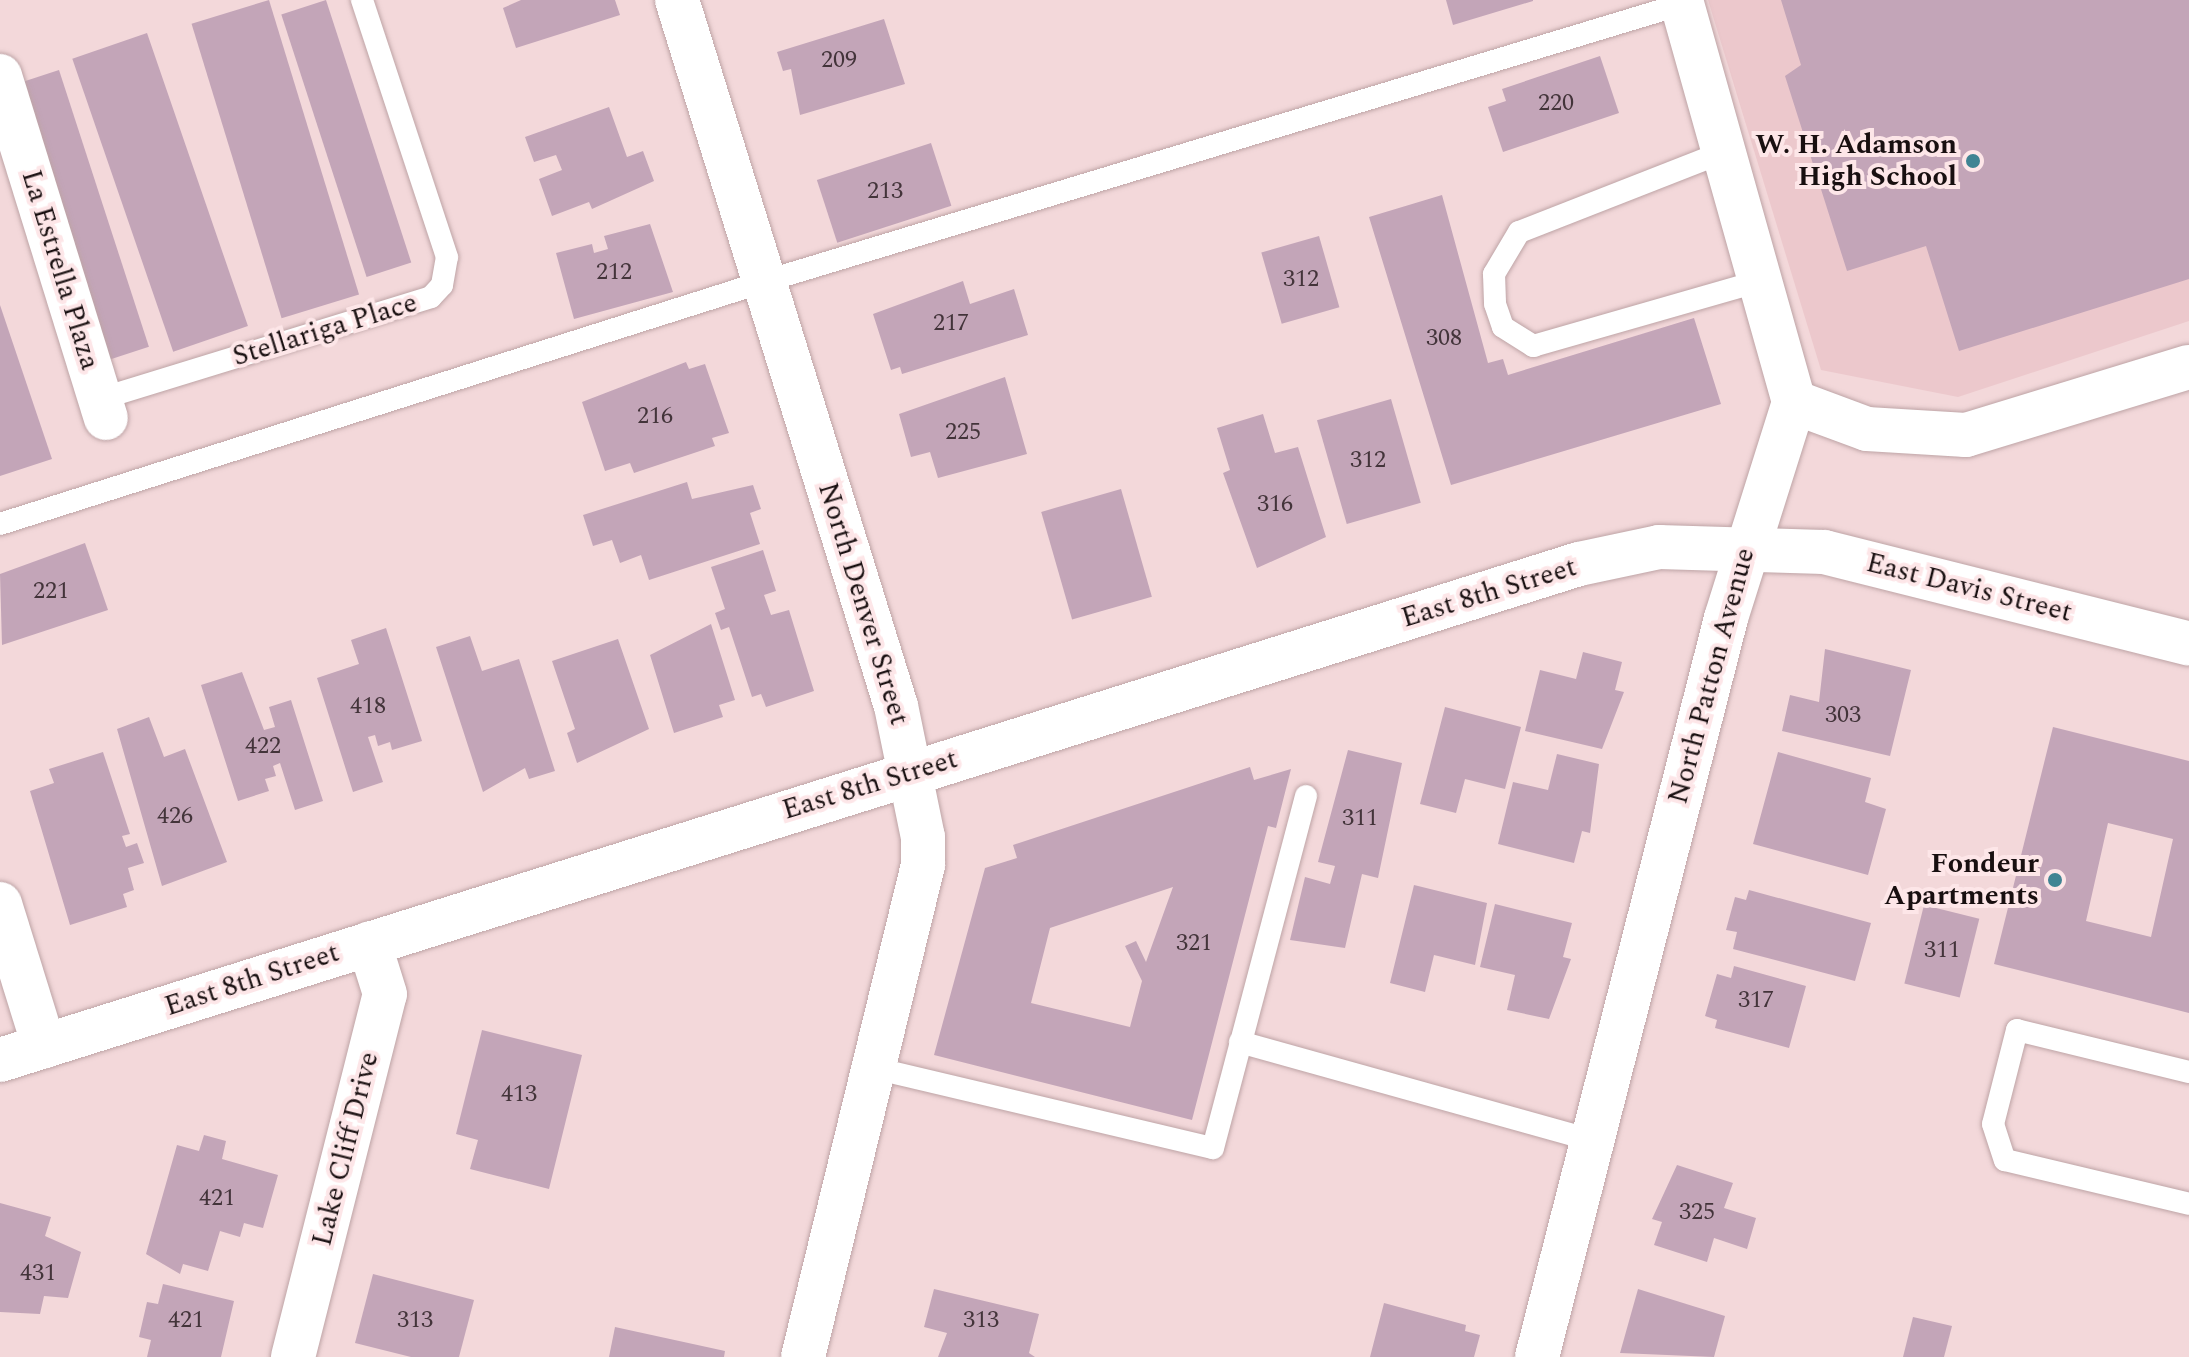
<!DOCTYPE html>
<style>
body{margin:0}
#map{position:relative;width:2189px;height:1357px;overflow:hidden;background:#f3d8da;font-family:Spectral,serif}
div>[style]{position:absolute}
.built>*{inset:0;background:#ecc8cc}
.building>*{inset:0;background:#c3a5b8;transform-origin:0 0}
.roads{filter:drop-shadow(0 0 2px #bea4a6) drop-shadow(0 0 2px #bea4a6)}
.service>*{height:22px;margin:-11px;padding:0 11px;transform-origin:11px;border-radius:11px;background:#fff}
.minor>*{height:44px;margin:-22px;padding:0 22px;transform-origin:22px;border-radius:22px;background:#fff}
.secondary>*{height:44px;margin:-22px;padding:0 22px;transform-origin:22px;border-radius:22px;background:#fff}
.dots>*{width:22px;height:22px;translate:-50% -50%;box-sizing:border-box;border:4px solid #fde6e8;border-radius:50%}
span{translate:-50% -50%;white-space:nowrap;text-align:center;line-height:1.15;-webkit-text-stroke:8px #fde6e8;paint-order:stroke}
.number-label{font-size:24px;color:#43343a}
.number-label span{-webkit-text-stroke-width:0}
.poi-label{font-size:28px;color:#180f10;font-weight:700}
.right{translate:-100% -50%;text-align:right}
.street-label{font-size:28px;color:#180f10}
</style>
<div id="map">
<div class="built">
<i style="clip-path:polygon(1708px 0,2189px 0,2189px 321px,1958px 397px,1821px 370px)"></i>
</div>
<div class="building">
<i style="left:269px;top:0;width:308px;height:81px;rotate:73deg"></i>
<i style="left:326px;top:0;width:276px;height:47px;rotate:72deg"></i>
<i style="clip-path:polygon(521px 0,615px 0,620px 15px,516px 48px,503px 8px)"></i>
<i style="clip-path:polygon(1446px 0,1533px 0,1533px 1px,1453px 25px)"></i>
<i style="clip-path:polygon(1781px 0,2189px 0,2189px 279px,1959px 351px,1926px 246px,1847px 271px,1785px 76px,1801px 65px)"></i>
<i style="clip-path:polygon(884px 19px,905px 84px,800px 115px,791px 69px,783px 71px,777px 52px)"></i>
<i style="left:147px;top:33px;width:310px;height:79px;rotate:71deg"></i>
<i style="clip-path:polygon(1600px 56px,1619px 113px,1503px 152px,1488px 107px,1506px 101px,1502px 89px)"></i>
<i style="left:59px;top:70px;width:291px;height:45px;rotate:72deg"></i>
<i style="clip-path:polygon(609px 107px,627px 157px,643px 151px,654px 181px,592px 209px,589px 202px,552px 216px,539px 179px,562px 170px,556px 155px,534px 162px,525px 137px)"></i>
<i style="left:931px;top:143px;width:66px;height:120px;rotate:72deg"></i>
<i style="clip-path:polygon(1442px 195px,1488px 363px,1503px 359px,1508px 375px,1694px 318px,1721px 404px,1451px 485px,1369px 217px)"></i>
<i style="clip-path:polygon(650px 224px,673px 292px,574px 319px,556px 253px,592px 244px,594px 253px,608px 249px,604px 236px)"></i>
<i style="left:1319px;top:236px;width:74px;height:60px;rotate:74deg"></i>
<i style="clip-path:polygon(963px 281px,970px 304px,1014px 289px,1028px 335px,902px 374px,900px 367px,891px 370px,873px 314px)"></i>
<i style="clip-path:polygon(0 305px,52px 459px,0 476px)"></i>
<i style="clip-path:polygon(686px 362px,689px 369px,705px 364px,729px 433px,712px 438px,715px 446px,634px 473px,630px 463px,605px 471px,582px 402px)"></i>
<i style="clip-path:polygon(1005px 377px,1027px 454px,938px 478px,930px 452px,911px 457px,899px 414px)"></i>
<i style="left:1391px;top:399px;width:108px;height:77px;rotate:74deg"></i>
<i style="clip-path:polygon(1263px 414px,1275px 453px,1298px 447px,1326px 537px,1257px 568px,1223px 473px,1230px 470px,1217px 428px)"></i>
<i style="clip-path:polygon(687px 482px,692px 499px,753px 485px,761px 509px,750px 513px,760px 544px,649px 580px,641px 555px,620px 563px,612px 540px,593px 546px,583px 515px)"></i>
<i style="left:1121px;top:489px;width:112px;height:83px;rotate:74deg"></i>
<i style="clip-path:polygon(85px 543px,108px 610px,2px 645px,0 574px)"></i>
<i style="clip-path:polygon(763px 550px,776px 591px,764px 595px,771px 615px,789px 610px,814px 691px,766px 707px,761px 694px,752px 697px,729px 627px,721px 630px,715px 613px,725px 609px,711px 567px)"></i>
<i style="clip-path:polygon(711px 624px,735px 700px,719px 705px,723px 717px,674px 733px,650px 655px)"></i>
<i style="clip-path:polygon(386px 628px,422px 741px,392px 750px,390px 742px,378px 746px,375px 735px,368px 737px,383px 782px,353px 792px,317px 678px,359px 664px,351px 640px)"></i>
<i style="clip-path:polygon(470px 636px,482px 671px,519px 659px,555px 771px,529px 779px,525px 768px,483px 792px,436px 647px)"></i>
<i style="clip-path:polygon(618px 639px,649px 729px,577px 763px,567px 733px,575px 729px,552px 661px)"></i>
<i style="clip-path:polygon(1825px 649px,1911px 670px,1890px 756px,1782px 731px,1790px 695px,1819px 702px)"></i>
<i style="clip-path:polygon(1583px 652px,1622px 662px,1615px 690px,1624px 692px,1602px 749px,1525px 731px,1540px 670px,1576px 679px)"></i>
<i style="clip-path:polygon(242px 672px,264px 730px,275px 727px,269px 707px,291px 700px,323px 801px,295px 810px,280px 763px,273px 766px,276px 776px,265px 779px,269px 791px,238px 801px,201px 685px)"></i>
<i style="clip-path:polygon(1445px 707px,1521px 727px,1505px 789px,1465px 779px,1456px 813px,1420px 804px)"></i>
<i style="clip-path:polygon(149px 717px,164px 757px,185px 749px,227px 862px,162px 886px,117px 729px)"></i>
<i style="clip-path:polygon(evenodd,2053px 727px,2189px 761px,2189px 1013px,1994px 964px,2053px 727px,2108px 823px,2173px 839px,2151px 937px,2086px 921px,2108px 823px)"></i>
<i style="clip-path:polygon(1348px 750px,1402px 763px,1378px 878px,1362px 874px,1345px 948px,1290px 940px,1305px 877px,1330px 884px,1335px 866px,1318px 862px)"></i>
<i style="clip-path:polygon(103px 752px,130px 834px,122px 836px,126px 847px,137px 843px,144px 863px,128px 868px,134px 890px,123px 894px,127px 907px,70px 925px,30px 791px,54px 783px,49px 769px)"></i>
<i style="clip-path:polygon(1778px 752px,1871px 778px,1865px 802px,1886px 809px,1868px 875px,1753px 844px)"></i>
<i style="clip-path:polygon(1557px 754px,1599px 764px,1590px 833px,1582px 831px,1574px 863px,1498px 844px,1513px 782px,1548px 790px)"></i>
<i style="clip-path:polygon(evenodd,1250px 767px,1254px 780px,1291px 769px,1276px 828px,1268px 826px,1192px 1120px,934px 1055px,985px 868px,1017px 858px,1013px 845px,1250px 767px,1173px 887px,1146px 962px,1136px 941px,1125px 946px,1142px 981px,1130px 1027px,1031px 1003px,1050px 928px,1173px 887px)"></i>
<i style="clip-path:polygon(1414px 885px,1487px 903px,1475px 965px,1434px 955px,1425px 992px,1390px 983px)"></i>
<i style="clip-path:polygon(1749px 890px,1871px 923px,1855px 981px,1733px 949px,1737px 932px,1726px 930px,1735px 897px,1746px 900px)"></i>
<i style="clip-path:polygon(1495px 904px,1572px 923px,1563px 957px,1571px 959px,1549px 1019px,1507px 1010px,1515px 975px,1480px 967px)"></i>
<i style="left:1924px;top:905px;width:57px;height:81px;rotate:14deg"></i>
<i style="clip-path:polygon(1734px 966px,1806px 986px,1789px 1048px,1715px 1028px,1717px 1020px,1705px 1016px,1717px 974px,1731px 978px)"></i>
<i style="clip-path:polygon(482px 1030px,582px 1055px,549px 1189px,470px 1169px,478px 1140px,456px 1134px)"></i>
<i style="clip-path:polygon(204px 1135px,226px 1141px,222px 1159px,278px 1175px,263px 1228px,244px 1223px,240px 1237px,220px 1231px,208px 1271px,183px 1264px,180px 1274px,146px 1254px,177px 1145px,199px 1151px)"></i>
<i style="clip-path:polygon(1677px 1165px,1733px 1183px,1724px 1208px,1756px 1218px,1747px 1249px,1714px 1238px,1707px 1262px,1654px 1245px,1662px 1222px,1652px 1219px)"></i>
<i style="clip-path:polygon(0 1203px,51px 1217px,45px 1236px,81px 1252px,68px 1298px,44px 1296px,40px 1314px,0 1312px)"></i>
<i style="clip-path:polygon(373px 1274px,474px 1300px,459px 1357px,411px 1357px,355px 1343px)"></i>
<i style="clip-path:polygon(163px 1284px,234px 1301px,221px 1357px,147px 1357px,151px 1340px,139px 1337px,147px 1302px,158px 1304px)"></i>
<i style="clip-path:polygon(934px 1289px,1039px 1314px,1029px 1353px,1035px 1357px,938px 1357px,947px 1333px,924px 1327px)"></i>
<i style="clip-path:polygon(1638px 1289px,1725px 1316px,1714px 1357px,1620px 1353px)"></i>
<i style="clip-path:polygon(1384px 1303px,1466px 1325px,1465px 1331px,1480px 1335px,1474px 1357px,1370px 1357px)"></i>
<i style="clip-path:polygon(1913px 1317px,1952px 1326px,1944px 1357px,1903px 1357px)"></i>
<i style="clip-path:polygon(615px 1327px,725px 1351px,724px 1357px,609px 1357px)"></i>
</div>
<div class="roads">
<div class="service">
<i style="left:1726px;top:151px;width:222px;rotate:158.6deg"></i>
<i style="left:1519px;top:232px;width:49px;rotate:120.8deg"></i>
<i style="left:1494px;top:274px;width:30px;rotate:88deg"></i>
<i style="left:1495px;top:304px;width:24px;rotate:71deg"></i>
<i style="left:1503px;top:327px;width:36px;rotate:32deg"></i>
<i style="left:1533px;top:346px;width:239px;rotate:-16deg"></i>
<i style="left:100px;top:399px;width:346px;rotate:-17.1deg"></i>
<i style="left:431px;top:297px;width:16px;rotate:-47deg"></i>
<i style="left:442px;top:285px;width:28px;rotate:-80deg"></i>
<i style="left:447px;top:257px;width:271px;rotate:-108.3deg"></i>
<i style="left:0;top:524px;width:800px;rotate:-17.6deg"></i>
<i style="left:763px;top:282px;width:960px;rotate:-16.83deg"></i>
<i style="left:1240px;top:1042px;width:365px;rotate:15.6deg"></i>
<i style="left:874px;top:1068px;width:348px;rotate:13.3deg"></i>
<i style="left:1213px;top:1148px;width:364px;rotate:-75.2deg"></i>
<i style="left:2189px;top:1072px;width:177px;rotate:-166.3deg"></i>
<i style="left:2017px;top:1030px;width:97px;rotate:104.3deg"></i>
<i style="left:1993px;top:1124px;width:38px;rotate:72deg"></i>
<i style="left:2005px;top:1160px;width:189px;rotate:13.4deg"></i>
</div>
<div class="minor">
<i style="left:677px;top:0;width:739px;rotate:72.77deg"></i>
<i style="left:896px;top:706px;width:134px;rotate:78.4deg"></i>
<i style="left:923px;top:837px;width:28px;rotate:90deg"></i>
<i style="left:923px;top:865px;width:506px;rotate:103.71deg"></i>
<i style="left:0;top:76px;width:358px;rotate:72.8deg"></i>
<i style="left:1794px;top:402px;width:78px;rotate:20.3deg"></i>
<i style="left:1867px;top:429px;width:99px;rotate:3.5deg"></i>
<i style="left:1966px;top:435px;width:233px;rotate:-17deg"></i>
<i style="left:0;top:904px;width:149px;rotate:72.8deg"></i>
<i style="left:293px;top:1357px;width:374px;rotate:-75.8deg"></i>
<i style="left:385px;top:994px;width:53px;rotate:-107.4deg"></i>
<i style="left:1537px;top:1357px;width:763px;rotate:-75.65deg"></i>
<i style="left:1726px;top:618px;width:226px;rotate:-72.5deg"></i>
<i style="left:1794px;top:402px;width:418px;rotate:-105.7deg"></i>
</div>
<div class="secondary">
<i style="left:0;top:1060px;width:1655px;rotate:-17.44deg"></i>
<i style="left:1579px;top:564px;width:82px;rotate:-12deg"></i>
<i style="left:1659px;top:547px;width:165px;rotate:1.7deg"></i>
<i style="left:1824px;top:552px;width:376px;rotate:14.1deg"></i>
</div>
</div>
<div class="dots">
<i style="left:1973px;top:161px;background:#408493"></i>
<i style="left:2055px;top:880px;background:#408493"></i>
</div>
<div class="number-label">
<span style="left:839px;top:61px">209</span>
<span style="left:1556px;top:104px">220</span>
<span style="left:885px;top:192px">213</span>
<span style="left:614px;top:273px">212</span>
<span style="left:1301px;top:280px">312</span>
<span style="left:951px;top:324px">217</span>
<span style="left:1444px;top:339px">308</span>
<span style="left:655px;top:417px">216</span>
<span style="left:963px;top:433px">225</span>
<span style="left:1368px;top:461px">312</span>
<span style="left:1275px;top:505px">316</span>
<span style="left:51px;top:592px">221</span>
<span style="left:368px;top:707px">418</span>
<span style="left:1843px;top:716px">303</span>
<span style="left:263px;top:747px">422</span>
<span style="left:175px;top:817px">426</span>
<span style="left:1360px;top:819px">311</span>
<span style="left:1194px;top:944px">321</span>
<span style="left:1942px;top:951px">311</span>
<span style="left:1756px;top:1001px">317</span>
<span style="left:519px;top:1095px">413</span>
<span style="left:217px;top:1199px">421</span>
<span style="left:1697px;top:1213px">325</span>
<span style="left:38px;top:1274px">431</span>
<span style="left:186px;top:1321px">421</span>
<span style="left:415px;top:1321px">313</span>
<span style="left:981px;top:1321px">313</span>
</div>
<div class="poi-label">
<span class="right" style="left:1957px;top:161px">W. H. Adamson<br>High School</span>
<span class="right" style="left:2039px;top:880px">Fondeur<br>Apartments</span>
</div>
<div class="street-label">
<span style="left:60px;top:270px;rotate:73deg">La Estrella Plaza</span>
<span style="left:325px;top:330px;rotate:-17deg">Stellariga Place</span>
<span style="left:1969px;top:588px;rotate:14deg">East Davis Street</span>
<span style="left:1489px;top:593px;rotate:-17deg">East 8th Street</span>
<span style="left:863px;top:604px;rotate:73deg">North Denver Street</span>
<span style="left:1712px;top:676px;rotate:-75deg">North Patton Avenue</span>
<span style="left:870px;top:785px;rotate:-17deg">East 8th Street</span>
<span style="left:252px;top:980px;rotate:-18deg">East 8th Street</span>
<span style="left:346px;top:1149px;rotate:-76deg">Lake Cliff Drive</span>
</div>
</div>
